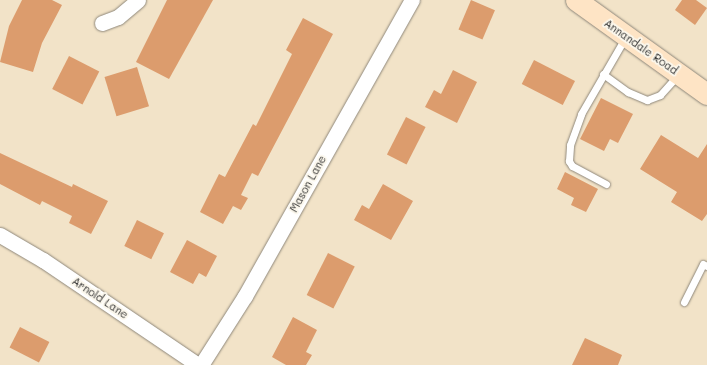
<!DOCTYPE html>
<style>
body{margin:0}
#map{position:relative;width:707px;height:365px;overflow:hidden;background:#f2e3c8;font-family:Mali,sans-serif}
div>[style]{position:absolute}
.building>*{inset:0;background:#dc9c6d;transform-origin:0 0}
.roads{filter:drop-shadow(0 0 1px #8e877a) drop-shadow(0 0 1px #8e877a)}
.lane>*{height:7px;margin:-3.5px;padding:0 3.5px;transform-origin:3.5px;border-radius:3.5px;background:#fff}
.street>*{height:15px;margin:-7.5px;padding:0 7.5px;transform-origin:7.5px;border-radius:7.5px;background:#fff}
.secondary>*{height:21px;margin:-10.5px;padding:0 10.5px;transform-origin:10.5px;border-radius:10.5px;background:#fee4c5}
span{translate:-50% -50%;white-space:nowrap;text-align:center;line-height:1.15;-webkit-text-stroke:4px #fbf7ec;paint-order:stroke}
.street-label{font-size:11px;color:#2b2b2b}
</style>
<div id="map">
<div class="building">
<i style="clip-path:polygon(22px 0,52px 0,62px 5px,42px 43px,33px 72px,0 62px,9px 26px)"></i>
<i style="clip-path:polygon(167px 0,213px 0,169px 79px,136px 62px)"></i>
<i style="left:471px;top:0;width:26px;height:32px;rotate:23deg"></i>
<i style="clip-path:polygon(682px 0,696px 0,707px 8px,695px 25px,675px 10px)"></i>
<i style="clip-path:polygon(303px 18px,333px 34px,258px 176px,252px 173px,241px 195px,248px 198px,241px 210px,233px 206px,223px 224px,200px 212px,219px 174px,225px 177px,253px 124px,256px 126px,292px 54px,286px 50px)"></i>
<i style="left:69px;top:56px;width:34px;height:37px;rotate:27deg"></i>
<i style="left:534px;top:60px;width:46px;height:27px;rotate:27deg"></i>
<i style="left:137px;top:67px;width:41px;height:34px;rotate:73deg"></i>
<i style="clip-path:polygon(453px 70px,477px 82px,457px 123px,425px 107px,434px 90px,441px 94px)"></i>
<i style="clip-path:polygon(601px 98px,633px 114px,618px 143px,610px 139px,604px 151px,580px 139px)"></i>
<i style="left:406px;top:117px;width:22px;height:42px;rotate:27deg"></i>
<i style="clip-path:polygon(661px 135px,698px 158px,707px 144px,707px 214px,702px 221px,671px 202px,677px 192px,640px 169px)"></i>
<i style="clip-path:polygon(0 153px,72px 187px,73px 184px,108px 201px,91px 234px,69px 223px,72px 216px,42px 201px,40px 205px,0 184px)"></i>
<i style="clip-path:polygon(565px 172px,598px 189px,586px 212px,571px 205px,574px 198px,557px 189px)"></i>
<i style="clip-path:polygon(383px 184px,413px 201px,391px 240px,354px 220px,362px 205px,369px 209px)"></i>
<i style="left:137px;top:220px;width:30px;height:29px;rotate:26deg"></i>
<i style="clip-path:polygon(187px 240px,217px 256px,206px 277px,199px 273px,193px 284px,170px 272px)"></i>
<i style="left:328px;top:253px;width:30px;height:47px;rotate:27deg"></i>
<i style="clip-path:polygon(293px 317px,317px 330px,306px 352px,312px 355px,306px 365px,286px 365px,272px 357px)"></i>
<i style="left:20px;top:327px;width:33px;height:23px;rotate:27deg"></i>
<i style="clip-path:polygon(585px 338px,622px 355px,618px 365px,572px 365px)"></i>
</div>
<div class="roads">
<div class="lane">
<i style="left:603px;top:74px;width:31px;rotate:36deg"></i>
<i style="left:628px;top:92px;width:21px;rotate:23deg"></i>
<i style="left:647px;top:100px;width:14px;rotate:-21deg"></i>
<i style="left:660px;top:95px;width:25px;rotate:-48deg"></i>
<i style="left:606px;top:184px;width:38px;rotate:-152deg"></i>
<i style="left:572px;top:166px;width:6px;rotate:-121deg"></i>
<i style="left:569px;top:161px;width:16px;rotate:-86deg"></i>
<i style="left:570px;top:145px;width:33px;rotate:-70deg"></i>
<i style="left:581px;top:114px;width:88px;rotate:-59.9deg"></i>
<i style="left:684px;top:302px;width:42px;rotate:-63.4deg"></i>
<i style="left:703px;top:264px;width:4px;rotate:27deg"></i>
</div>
<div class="street">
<i style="left:102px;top:23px;width:17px;rotate:-21deg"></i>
<i style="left:118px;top:17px;width:26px;rotate:-40deg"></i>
<i style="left:0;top:235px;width:50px;rotate:30.2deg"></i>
<i style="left:43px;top:260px;width:187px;rotate:34.1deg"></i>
<i style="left:201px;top:365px;width:82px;rotate:-57.5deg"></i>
<i style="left:245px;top:296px;width:340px;rotate:-60.6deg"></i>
</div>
<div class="secondary">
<i style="left:576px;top:0;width:161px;rotate:35.7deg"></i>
</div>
</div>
<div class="street-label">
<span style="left:641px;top:47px;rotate:35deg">Annandale Road</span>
<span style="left:308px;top:184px;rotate:-61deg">Mason Lane</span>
<span style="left:100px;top:298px;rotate:34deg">Arnold Lane</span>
</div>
</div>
